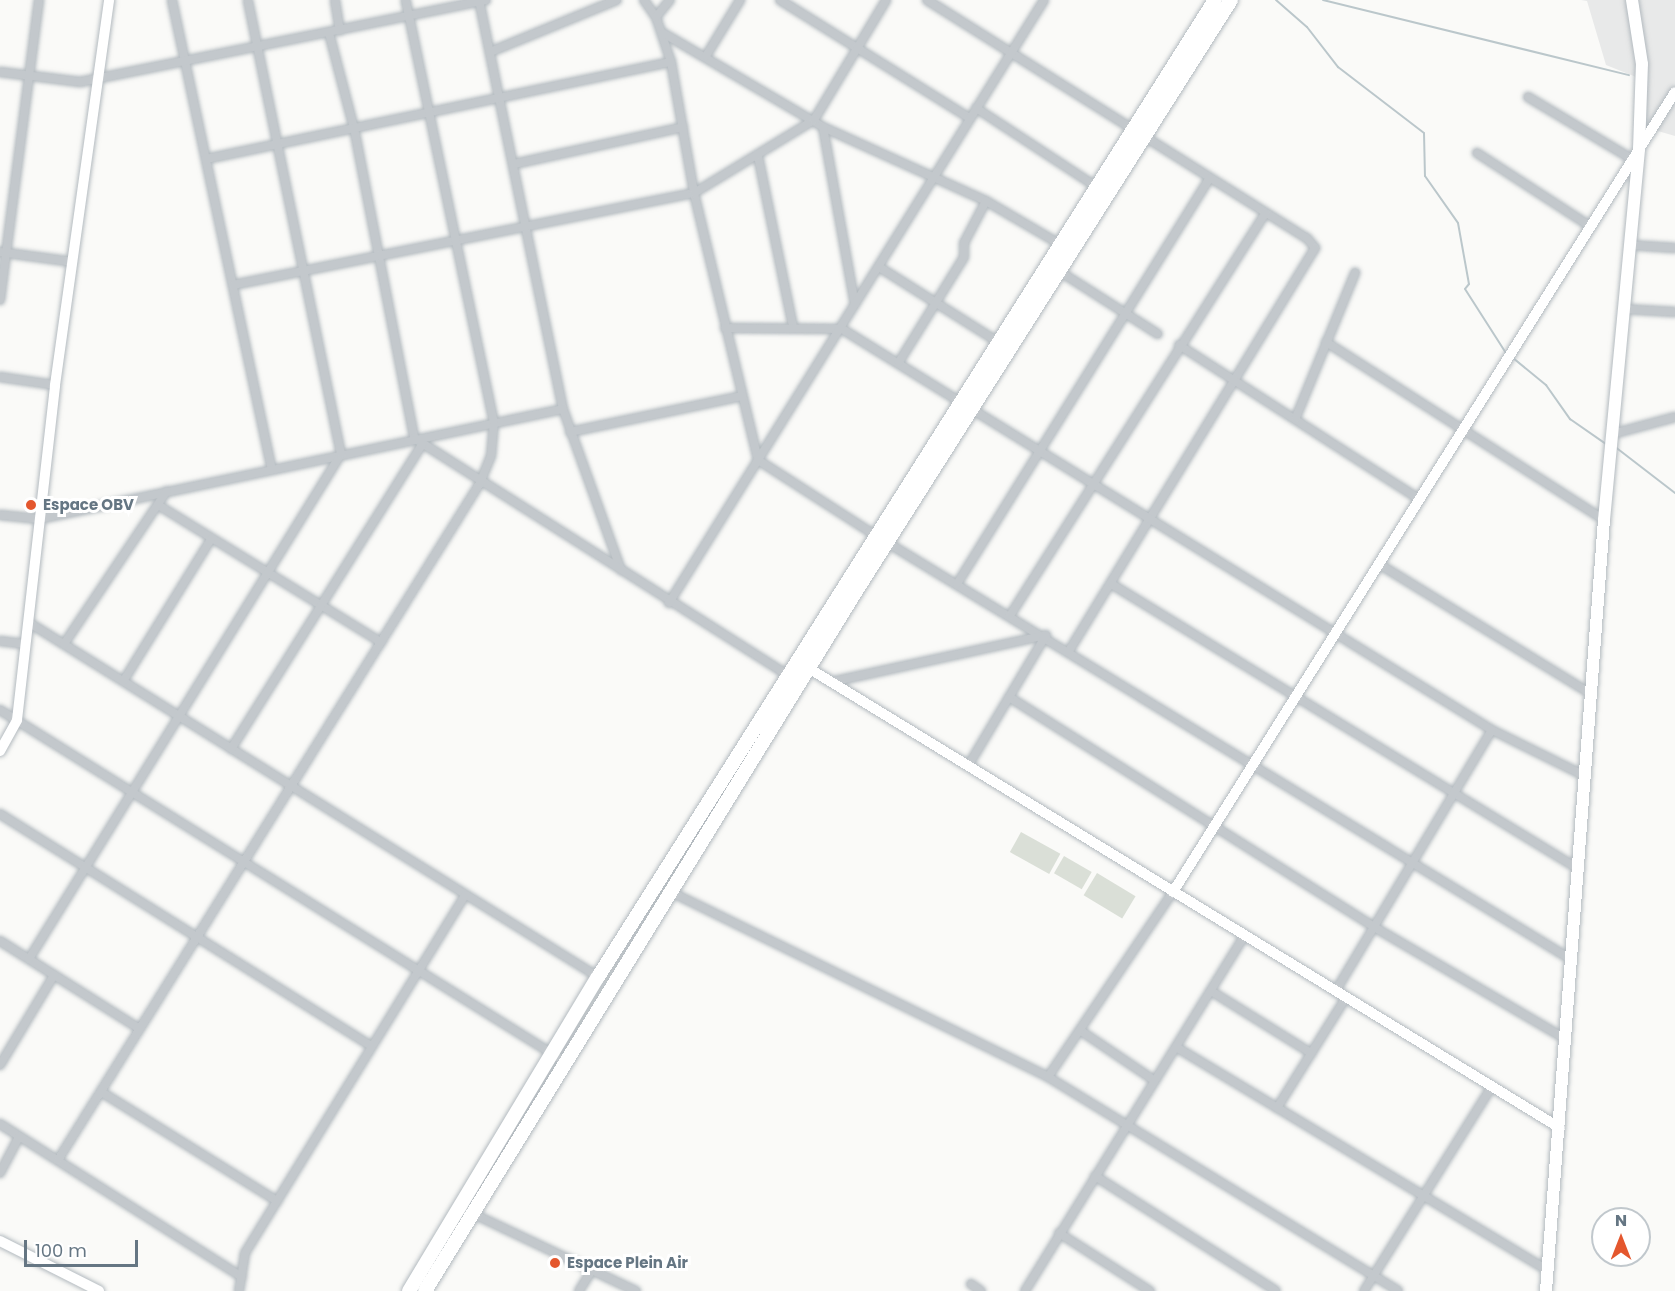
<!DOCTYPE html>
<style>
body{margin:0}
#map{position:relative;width:1675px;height:1291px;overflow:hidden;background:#fafaf8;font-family:Poppins,sans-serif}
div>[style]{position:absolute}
.built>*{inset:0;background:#e8e9e9}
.green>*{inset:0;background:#dadfd7;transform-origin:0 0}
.stream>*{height:2px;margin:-1px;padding:0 1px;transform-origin:1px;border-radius:1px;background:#bbc7cb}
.roads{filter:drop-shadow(0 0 2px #b3babf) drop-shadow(0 0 2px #b3babf)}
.street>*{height:8px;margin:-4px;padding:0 4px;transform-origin:4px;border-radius:4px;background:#c3c8cc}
.secondary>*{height:10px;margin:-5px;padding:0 5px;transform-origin:5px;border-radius:5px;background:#fff}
.primary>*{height:12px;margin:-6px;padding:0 6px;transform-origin:6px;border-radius:6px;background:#fff}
.highway>*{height:14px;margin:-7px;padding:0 7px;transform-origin:7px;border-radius:7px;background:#fff}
.dots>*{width:16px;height:16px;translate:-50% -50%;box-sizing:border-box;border:3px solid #fff;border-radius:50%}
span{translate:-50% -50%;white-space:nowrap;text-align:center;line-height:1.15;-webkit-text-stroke:6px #fff;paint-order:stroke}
.poi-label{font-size:15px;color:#657683;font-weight:700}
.left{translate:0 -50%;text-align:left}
.north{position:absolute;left:1591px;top:1207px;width:60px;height:60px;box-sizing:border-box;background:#fff;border:2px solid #c1c8cd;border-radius:50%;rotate:0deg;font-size:16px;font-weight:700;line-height:24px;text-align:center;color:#657683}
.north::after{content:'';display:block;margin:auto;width:21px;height:27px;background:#e4572e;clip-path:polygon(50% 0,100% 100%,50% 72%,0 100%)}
.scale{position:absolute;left:24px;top:1240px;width:114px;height:27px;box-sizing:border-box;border:3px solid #657683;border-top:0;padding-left:8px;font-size:18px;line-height:21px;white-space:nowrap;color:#657683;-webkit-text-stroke:4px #fff;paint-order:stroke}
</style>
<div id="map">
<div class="built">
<i style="clip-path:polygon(1581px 0,1675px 0,1675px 136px,1644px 127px,1641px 79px,1606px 65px,1587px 1px)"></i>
</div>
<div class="green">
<i style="left:1021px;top:832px;width:45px;height:23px;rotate:29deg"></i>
<i style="left:1064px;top:856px;width:32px;height:20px;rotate:30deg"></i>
<i style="left:1097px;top:873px;width:45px;height:26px;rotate:31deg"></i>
</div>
<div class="stream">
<i style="left:1276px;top:0;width:41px;rotate:41.1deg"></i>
<i style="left:1307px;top:27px;width:51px;rotate:52.2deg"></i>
<i style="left:1338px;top:67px;width:108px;rotate:37.5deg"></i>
<i style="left:1424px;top:133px;width:43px;rotate:88.7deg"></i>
<i style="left:1425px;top:176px;width:57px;rotate:54.9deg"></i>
<i style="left:1458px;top:223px;width:62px;rotate:79.8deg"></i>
<i style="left:1469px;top:284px;width:6px;rotate:129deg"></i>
<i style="left:1465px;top:289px;width:76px;rotate:57.4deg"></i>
<i style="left:1323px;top:0;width:315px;rotate:13.8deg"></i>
<i style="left:1513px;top:358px;width:43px;rotate:39.3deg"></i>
<i style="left:1546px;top:385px;width:42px;rotate:54.8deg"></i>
<i style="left:1570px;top:419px;width:44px;rotate:34.8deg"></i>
<i style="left:1614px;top:446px;width:77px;rotate:37.6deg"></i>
</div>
<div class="roads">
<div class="street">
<i style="left:172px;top:0;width:480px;rotate:78deg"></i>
<i style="left:335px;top:0;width:31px;rotate:81deg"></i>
<i style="left:479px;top:0;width:418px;rotate:78.4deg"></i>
<i style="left:563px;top:409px;width:171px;rotate:70.2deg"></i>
<i style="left:644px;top:0;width:21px;rotate:55deg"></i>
<i style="left:656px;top:17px;width:47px;rotate:71.6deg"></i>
<i style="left:671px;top:62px;width:133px;rotate:80deg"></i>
<i style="left:694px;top:193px;width:275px;rotate:76.5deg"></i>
<i style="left:758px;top:460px;width:139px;rotate:32.7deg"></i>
<i style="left:780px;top:0;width:221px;rotate:31.9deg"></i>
<i style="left:927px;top:0;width:448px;rotate:32.1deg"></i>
<i style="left:1307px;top:238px;width:13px;rotate:51deg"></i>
<i style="left:1315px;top:248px;width:471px;rotate:121.4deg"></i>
<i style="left:656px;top:17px;width:22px;rotate:-51deg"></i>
<i style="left:329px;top:33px;width:98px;rotate:75.3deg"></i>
<i style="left:354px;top:128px;width:316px;rotate:79deg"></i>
<i style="left:414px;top:438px;width:446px;rotate:32.4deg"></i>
<i style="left:663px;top:33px;width:186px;rotate:30.4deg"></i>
<i style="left:823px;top:127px;width:179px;rotate:24.4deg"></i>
<i style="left:986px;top:201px;width:83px;rotate:30.3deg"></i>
<i style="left:490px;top:52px;width:137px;rotate:-22.3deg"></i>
<i style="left:706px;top:56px;width:66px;rotate:-58.7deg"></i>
<i style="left:0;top:72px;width:81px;rotate:7.1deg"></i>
<i style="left:80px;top:82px;width:414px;rotate:-11.4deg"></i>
<i style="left:1528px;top:97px;width:121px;rotate:30.8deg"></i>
<i style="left:976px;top:108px;width:142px;rotate:33.2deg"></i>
<i style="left:823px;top:127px;width:180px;rotate:79.8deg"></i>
<i style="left:1477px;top:153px;width:135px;rotate:32.9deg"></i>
<i style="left:758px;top:156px;width:174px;rotate:78.4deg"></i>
<i style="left:206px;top:159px;width:475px;rotate:-11.8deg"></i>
<i style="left:514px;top:164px;width:173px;rotate:-12.3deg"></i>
<i style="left:1629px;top:245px;width:46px;rotate:3.7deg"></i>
<i style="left:0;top:252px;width:74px;rotate:7.8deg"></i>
<i style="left:879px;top:267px;width:141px;rotate:32.2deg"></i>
<i style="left:1059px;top:271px;width:117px;rotate:32.5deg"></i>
<i style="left:233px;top:285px;width:470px;rotate:-11.3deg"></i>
<i style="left:694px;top:193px;width:140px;rotate:-31.3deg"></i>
<i style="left:814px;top:120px;width:140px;rotate:-59deg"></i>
<i style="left:0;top:300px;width:303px;rotate:-82.6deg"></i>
<i style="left:1623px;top:309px;width:52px;rotate:3.3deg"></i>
<i style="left:725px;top:328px;width:117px;rotate:0.5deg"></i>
<i style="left:842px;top:329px;width:764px;rotate:31.67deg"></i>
<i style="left:1492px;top:730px;width:104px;rotate:26.3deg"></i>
<i style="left:1326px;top:342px;width:330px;rotate:32.6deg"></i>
<i style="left:1179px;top:345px;width:285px;rotate:32.7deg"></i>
<i style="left:899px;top:362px;width:123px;rotate:-58.2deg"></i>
<i style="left:964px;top:257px;width:14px;rotate:-90deg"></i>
<i style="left:964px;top:243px;width:47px;rotate:-62.4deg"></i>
<i style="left:0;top:377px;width:56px;rotate:8.3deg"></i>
<i style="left:1296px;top:417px;width:156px;rotate:-67.7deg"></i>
<i style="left:570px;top:432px;width:176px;rotate:-11.8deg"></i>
<i style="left:1612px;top:434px;width:65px;rotate:-15.1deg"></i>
<i style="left:158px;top:505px;width:262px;rotate:31.6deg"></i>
<i style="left:0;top:515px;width:39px;rotate:6deg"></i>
<i style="left:39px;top:519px;width:535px;rotate:-11.86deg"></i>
<i style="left:888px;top:543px;width:801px;rotate:31.37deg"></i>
<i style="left:1379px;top:564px;width:249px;rotate:31.5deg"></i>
<i style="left:957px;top:584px;width:478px;rotate:-58.1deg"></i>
<i style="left:1113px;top:585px;width:547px;rotate:31.39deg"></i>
<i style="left:669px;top:603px;width:710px;rotate:-58.12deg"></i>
<i style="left:1011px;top:614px;width:475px;rotate:-57.6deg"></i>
<i style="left:28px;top:622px;width:672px;rotate:31.91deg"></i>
<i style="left:0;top:641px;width:25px;rotate:7deg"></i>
<i style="left:64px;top:644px;width:184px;rotate:-56.1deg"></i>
<i style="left:124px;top:680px;width:166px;rotate:-58.3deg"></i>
<i style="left:831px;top:682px;width:220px;rotate:-12.3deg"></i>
<i style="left:1009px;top:697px;width:431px;rotate:32.2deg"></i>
<i style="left:1374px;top:927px;width:222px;rotate:30.3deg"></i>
<i style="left:0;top:710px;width:664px;rotate:31.9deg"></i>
<i style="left:231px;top:749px;width:360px;rotate:-57.9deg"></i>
<i style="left:968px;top:766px;width:152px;rotate:-59.2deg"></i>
<i style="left:0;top:814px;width:436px;rotate:32deg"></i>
<i style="left:671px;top:892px;width:420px;rotate:26.1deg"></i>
<i style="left:1048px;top:1077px;width:410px;rotate:31.4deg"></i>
<i style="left:0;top:941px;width:165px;rotate:32.2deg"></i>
<i style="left:29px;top:959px;width:594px;rotate:-58.29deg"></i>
<i style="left:341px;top:454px;width:463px;rotate:-101.6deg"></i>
<i style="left:1211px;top:991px;width:118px;rotate:31.8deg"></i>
<i style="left:1335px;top:992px;width:305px;rotate:-59.1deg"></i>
<i style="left:1081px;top:1031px;width:89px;rotate:34deg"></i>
<i style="left:1176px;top:1047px;width:433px;rotate:31deg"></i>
<i style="left:0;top:1065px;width:105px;rotate:-59deg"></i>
<i style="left:1048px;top:1077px;width:223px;rotate:-56deg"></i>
<i style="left:103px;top:1093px;width:205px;rotate:31.8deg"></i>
<i style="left:1277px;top:1108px;width:128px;rotate:-58deg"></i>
<i style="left:0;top:1124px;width:286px;rotate:32.3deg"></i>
<i style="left:58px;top:1160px;width:798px;rotate:-58.06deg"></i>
<i style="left:480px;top:483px;width:29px;rotate:-68deg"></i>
<i style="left:491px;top:456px;width:33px;rotate:-85deg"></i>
<i style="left:494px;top:423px;width:432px;rotate:-101.8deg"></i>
<i style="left:0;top:1173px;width:41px;rotate:-62.2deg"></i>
<i style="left:1095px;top:1176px;width:214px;rotate:32.4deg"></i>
<i style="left:459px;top:1207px;width:196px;rotate:25.4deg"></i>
<i style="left:1059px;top:1233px;width:108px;rotate:32.5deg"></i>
<i style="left:971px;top:1284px;width:12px;rotate:35deg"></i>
<i style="left:239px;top:1291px;width:38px;rotate:-81deg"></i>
<i style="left:245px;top:1253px;width:420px;rotate:-58.4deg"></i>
<i style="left:579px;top:1291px;width:26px;rotate:-58deg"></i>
<i style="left:1025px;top:1291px;width:416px;rotate:-58.3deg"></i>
<i style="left:1364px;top:1291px;width:242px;rotate:-58deg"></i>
</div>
<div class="secondary">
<i style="left:810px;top:669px;width:879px;rotate:31.47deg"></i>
<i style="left:0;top:751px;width:35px;rotate:-61deg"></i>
<i style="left:17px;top:720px;width:337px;rotate:-83.5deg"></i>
<i style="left:55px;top:385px;width:389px;rotate:-82deg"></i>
<i style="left:1173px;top:892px;width:944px;rotate:-57.89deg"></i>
<i style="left:0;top:1241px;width:111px;rotate:26.8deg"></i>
</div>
<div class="primary">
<i style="left:1546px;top:1291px;width:773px;rotate:-85.7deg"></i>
<i style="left:1604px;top:520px;width:373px;rotate:-84.6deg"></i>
<i style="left:1639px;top:149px;width:85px;rotate:-88deg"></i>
<i style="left:1642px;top:64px;width:65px;rotate:-98.9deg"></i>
</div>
<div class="highway">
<i style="left:409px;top:1291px;width:366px;rotate:-59deg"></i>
<i style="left:598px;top:977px;width:1156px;rotate:-57.73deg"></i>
<i style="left:425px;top:1291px;width:826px;rotate:-58.37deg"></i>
<i style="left:858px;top:588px;width:696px;rotate:-57.61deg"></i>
</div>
</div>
<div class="dots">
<i style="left:31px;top:505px;background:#e4572e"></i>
<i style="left:555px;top:1263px;background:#e4572e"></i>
</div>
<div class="poi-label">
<span class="left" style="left:43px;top:505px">Espace OBV</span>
<span class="left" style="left:567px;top:1263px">Espace Plein Air</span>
</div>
<div class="north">N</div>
<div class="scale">100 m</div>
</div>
